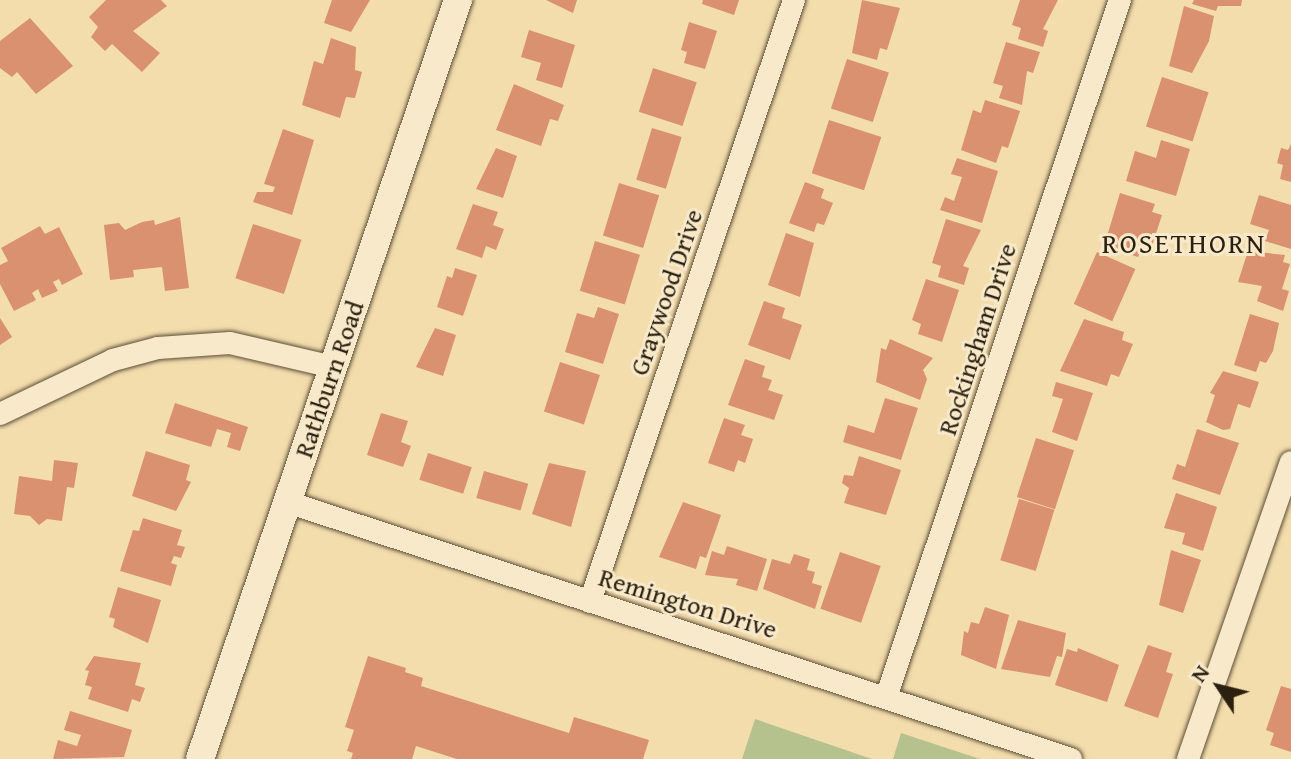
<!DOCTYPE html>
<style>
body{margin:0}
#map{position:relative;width:1291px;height:759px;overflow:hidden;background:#f3ddad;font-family:"Gentium Book Plus",serif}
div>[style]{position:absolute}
.green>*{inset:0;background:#b6c28e}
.building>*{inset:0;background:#d9916f;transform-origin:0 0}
.roads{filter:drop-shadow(0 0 2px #5d4e36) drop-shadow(0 0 2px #5d4e36)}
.minor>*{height:22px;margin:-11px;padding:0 11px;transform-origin:11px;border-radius:11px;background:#f7e9ca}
.tertiary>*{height:28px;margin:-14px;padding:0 14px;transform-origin:14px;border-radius:14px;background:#f7e9ca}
span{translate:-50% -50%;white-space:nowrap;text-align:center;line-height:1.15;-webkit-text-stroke:6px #f7e9ca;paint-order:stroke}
.street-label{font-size:26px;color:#2b1f0f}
.neighbourhood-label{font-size:28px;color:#2b1f0f;letter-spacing:2px}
.north{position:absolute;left:1179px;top:647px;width:80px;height:80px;-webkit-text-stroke:6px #f7e9ca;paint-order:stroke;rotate:305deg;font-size:22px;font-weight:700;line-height:32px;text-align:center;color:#2b1f0f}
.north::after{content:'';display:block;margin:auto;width:28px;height:36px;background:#2b1f0f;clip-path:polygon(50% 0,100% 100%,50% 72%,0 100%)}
</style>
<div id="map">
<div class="green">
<i style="clip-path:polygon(755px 719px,872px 759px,742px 759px)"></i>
<i style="clip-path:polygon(901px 733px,980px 759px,893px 759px)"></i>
</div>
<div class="building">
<i style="clip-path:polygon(106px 0,161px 0,167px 6px,133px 31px,160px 53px,142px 72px,112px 44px,105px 51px,91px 37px,98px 27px,89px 17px)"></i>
<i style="clip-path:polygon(332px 0,370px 0,351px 32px,324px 23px)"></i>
<i style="clip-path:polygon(546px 0,577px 0,573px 13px)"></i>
<i style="clip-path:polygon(703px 0,739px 0,734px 15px,702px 4px)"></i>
<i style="clip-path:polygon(862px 0,900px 8px,887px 50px,880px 48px,877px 60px,852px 53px)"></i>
<i style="clip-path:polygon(1020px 0,1058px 0,1043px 29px,1048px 31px,1043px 47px,1018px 39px,1021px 28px,1012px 25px)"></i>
<i style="clip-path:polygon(1194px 0,1242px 0,1241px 6px,1218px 6px,1216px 11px,1192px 4px)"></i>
<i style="clip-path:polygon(1184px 6px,1214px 16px,1209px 41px,1192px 73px,1169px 66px)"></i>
<i style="clip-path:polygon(30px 18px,73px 66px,36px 94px,17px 72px,12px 77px,0 68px,0 41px)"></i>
<i style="clip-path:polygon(689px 22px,717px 31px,705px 69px,684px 63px,687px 52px,681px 50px)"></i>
<i style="clip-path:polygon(529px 30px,575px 45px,562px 88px,536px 80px,541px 63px,521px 57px)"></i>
<i style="clip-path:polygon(331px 38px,356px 47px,355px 70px,362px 72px,355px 98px,346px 97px,340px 118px,302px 105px,314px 61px,323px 64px)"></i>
<i style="clip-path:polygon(1006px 42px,1040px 52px,1033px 73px,1027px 71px,1022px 105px,999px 98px,1003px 86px,993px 83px)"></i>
<i style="left:847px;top:59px;width:44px;height:52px;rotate:18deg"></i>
<i style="left:653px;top:68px;width:46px;height:46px;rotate:18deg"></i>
<i style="left:1162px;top:77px;width:49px;height:52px;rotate:18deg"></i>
<i style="clip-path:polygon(514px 84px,564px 105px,558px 121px,550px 119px,541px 146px,496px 130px)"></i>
<i style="clip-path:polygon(985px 100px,1020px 111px,1008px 148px,1002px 146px,996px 163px,961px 150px,973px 110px,981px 113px)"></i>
<i style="left:829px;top:120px;width:55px;height:56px;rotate:18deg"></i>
<i style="left:652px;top:128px;width:31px;height:54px;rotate:17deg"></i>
<i style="clip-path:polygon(283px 129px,314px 140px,292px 215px,253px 202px,257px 192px,273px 192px,275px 187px,264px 184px)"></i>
<i style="clip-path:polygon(1161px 140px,1190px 149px,1176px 196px,1126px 181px,1135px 151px,1156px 158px)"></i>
<i style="clip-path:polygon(1291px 144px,1291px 182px,1280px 179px,1283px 165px,1277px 163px,1281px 148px,1288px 150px)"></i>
<i style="clip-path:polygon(496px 148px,517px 156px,503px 198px,476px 189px)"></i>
<i style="clip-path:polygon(957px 158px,998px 171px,982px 223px,940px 210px,945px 197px,954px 201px,962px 177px,951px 174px)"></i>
<i style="clip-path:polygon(805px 182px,824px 189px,821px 198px,833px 203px,824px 225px,817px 223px,814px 232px,789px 223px)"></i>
<i style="left:619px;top:183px;width:42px;height:55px;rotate:17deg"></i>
<i style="clip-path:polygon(1120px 193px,1155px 204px,1152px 212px,1162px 215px,1150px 252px,1141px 250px,1138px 257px,1104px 246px)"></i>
<i style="clip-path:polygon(1259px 195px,1291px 205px,1291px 249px,1265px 241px,1269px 230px,1250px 224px)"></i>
<i style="clip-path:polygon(473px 204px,498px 212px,493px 225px,504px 229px,496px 250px,486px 246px,482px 258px,456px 249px)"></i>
<i style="clip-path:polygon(180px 217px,189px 288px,165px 291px,162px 267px,133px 270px,134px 277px,110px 280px,104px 225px,119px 223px,125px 230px,142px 222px,154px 220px,155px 225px)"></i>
<i style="clip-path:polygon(946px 219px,981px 230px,963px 266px,969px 268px,964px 285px,938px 277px,941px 266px,932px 263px)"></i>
<i style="left:253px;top:224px;width:51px;height:57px;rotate:18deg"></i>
<i style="clip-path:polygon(40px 226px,45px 234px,59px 227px,83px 274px,62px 285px,59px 279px,53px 282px,58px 291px,42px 298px,38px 289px,32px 293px,36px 300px,14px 311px,0 284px,0 265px,8px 261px,1px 248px)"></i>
<i style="clip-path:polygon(786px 233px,814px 243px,800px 297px,768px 285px)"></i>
<i style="left:595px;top:241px;width:47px;height:52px;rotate:17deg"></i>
<i style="clip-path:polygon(1248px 251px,1285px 255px,1283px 262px,1290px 264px,1282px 289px,1289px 291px,1283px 311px,1257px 301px,1262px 286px,1238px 282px)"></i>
<i style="left:1097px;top:252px;width:42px;height:57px;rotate:24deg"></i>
<i style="clip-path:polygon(455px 268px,477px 275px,463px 316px,437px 307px,447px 276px,452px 278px)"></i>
<i style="clip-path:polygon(926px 279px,959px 290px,942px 342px,918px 334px,921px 324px,912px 320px)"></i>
<i style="clip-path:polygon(764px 301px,785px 308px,782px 318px,802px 325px,790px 360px,748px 345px)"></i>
<i style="clip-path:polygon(598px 307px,619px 314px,603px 364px,565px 352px,577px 313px,594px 318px)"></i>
<i style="clip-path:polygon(1250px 314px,1279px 323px,1273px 351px,1266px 363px,1260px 361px,1256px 372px,1234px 365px)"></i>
<i style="clip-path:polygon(0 318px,12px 337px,0 345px)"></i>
<i style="clip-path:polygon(1084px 319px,1124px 332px,1122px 340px,1133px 344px,1119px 377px,1111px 374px,1107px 386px,1060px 371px)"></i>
<i style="clip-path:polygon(435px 328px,456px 335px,443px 376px,416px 367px)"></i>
<i style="clip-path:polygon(890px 339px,933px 358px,923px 370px,927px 379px,920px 400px,876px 382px,881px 348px,886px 350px)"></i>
<i style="clip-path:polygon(745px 359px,765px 366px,762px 377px,772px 380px,768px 390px,783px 395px,774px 420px,728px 405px)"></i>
<i style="left:560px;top:362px;width:42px;height:52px;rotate:18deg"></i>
<i style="clip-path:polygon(1223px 371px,1259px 382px,1250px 408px,1238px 404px,1230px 429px,1223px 430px,1206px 422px,1215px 395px,1210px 393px)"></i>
<i style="clip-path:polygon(1056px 382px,1093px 393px,1077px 441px,1052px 432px,1063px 399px,1052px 396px)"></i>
<i style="clip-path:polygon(885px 398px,918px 408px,901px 460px,843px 442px,848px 425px,874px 433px)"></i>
<i style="clip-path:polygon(175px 403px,248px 427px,240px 451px,227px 447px,231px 433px,217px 429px,211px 447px,165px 433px)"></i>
<i style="clip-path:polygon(381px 413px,408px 421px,401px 442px,411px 446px,403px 467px,367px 455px)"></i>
<i style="clip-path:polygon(724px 418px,745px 425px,741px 435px,753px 439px,745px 463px,738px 460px,734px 472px,708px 463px)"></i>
<i style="clip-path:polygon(1197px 429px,1239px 443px,1220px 495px,1172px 479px,1177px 464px,1185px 467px)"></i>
<i style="left:1036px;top:438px;width:40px;height:62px;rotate:18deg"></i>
<i style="clip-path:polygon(146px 451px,190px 465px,186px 480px,191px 482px,176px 511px,132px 496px)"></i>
<i style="left:428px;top:453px;width:46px;height:28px;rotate:18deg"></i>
<i style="clip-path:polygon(859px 456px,901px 470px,886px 515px,844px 503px,849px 488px,842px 483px,844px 475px,853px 476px)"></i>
<i style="clip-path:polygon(54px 460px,78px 463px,74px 488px,67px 487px,62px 521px,47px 519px,39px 525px,30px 516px,14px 514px,19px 476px,52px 481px)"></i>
<i style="clip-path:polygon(549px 463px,586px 471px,571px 527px,532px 514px)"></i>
<i style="left:484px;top:471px;width:46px;height:28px;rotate:16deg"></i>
<i style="clip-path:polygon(1176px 493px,1217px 507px,1203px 551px,1182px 544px,1185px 533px,1164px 528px)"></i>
<i style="left:1019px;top:499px;width:37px;height:64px;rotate:17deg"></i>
<i style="clip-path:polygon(683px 502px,721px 515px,706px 558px,700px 556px,696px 569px,659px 557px)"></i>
<i style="clip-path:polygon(143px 518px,182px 530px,177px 545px,185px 547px,181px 558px,174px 556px,171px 563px,177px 565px,171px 586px,120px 571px,133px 530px,139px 531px)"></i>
<i style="clip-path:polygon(727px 546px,767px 559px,757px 591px,736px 585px,738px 579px,705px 575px,712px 551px,724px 555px)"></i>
<i style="clip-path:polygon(1171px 550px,1201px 560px,1183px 613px,1159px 605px)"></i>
<i style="left:840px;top:552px;width:43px;height:60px;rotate:19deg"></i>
<i style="clip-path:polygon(794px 554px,810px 559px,807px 570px,815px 572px,812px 583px,822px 586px,815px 609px,763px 589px,772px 559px,790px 564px)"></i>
<i style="clip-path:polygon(118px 587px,161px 600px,148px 643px,113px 627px,115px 619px,109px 617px)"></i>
<i style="clip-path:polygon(985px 607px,1009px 615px,996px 669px,961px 655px,964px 631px,968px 633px,971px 622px,979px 624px)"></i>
<i style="clip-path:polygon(1018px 620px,1066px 633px,1062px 657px,1057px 656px,1050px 677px,1001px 669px)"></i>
<i style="clip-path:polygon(1148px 645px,1172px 653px,1166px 672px,1173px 674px,1158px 718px,1124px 706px)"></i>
<i style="clip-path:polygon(1078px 648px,1119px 665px,1107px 702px,1055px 685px,1067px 649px,1077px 652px)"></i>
<i style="clip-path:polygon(94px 656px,141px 663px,135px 685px,145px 688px,140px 702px,132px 699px,128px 712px,88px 699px,92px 687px,85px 685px,89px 671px,85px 670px)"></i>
<i style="clip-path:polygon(368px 656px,406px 668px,405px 672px,423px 678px,421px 686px,569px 733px,574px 717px,649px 740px,643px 759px,457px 759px,416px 746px,412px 759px,351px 759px,353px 753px,347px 751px,354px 730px,345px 727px)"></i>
<i style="clip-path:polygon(1281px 686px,1291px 689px,1291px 752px,1270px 745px,1274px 733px,1266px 730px)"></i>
<i style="clip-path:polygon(70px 711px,132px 730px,124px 757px,53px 759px,58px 740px,77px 746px,81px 735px,64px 730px)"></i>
</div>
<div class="roads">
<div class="minor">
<i style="left:0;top:414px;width:125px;rotate:-25.5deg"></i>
<i style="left:113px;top:360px;width:47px;rotate:-14.9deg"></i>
<i style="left:158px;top:348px;width:72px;rotate:-4deg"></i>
<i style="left:230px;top:343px;width:106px;rotate:13.1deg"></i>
<i style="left:287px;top:502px;width:825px;rotate:18.15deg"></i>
<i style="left:590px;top:602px;width:636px;rotate:-71.28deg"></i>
<i style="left:887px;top:695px;width:733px;rotate:-71.47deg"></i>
<i style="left:1188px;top:759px;width:314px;rotate:-70.9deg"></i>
</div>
<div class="tertiary">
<i style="left:200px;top:759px;width:802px;rotate:-71.23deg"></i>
</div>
</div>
<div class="street-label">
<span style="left:666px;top:292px;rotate:-71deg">Graywood Drive</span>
<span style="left:977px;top:339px;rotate:-72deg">Rockingham Drive</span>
<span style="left:329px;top:379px;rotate:-71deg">Rathburn Road</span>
<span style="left:688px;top:603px;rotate:17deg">Remington Drive</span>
</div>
<div class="neighbourhood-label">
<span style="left:1184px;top:243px">ROSETHORN</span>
</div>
<div class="north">N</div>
</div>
